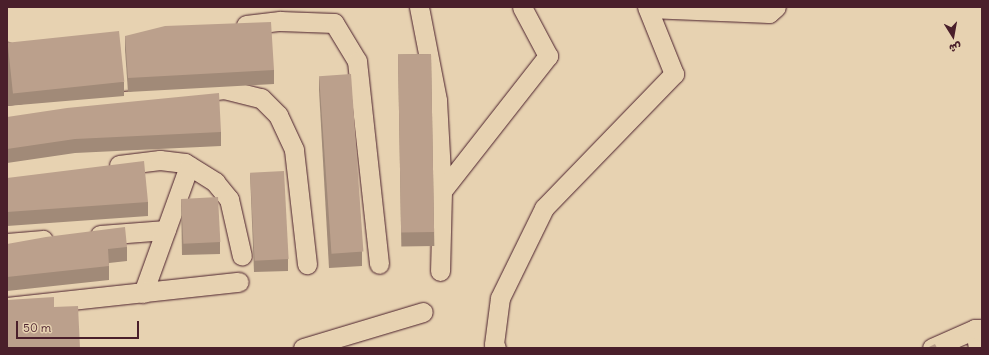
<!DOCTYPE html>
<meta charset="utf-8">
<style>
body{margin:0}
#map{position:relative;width:989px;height:355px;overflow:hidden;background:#e7d2b1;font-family:Delius,"Playpen Sans Arabic",sans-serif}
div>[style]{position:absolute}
.roads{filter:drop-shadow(0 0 1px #4a1f2b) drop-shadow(0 0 1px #4a1f2b)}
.street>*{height:19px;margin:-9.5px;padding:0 9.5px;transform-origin:9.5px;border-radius:9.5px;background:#e7d2b1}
.wall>*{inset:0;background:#a18a78;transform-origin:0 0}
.building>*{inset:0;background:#bba08c;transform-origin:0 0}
span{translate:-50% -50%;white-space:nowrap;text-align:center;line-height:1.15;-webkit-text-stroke:3.5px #e7d2b1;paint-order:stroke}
.frame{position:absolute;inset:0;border:8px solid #4a1f2b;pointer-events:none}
.north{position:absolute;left:933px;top:16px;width:40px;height:40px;-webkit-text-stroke:3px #e7d2b1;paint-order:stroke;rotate:169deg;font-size:11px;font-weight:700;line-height:16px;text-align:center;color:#4a1f2b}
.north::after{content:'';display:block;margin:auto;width:14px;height:18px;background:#4a1f2b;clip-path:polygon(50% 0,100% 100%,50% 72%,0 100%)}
.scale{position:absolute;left:16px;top:321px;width:123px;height:18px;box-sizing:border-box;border:2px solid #4a1f2b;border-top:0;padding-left:5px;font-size:12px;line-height:14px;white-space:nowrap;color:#4a1f2b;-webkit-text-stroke:3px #e7d2b1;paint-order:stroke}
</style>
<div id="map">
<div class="roads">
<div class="street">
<i style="left:419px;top:7px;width:95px;rotate:79deg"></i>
<i style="left:437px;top:100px;width:91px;rotate:86.9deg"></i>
<i style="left:442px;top:191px;width:80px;rotate:91.4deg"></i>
<i style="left:648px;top:8px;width:121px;rotate:2.4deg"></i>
<i style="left:769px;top:13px;width:9px;rotate:-41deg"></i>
<i style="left:246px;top:25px;width:34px;rotate:-7deg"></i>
<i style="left:280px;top:21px;width:54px;rotate:2.1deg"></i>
<i style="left:334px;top:23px;width:44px;rotate:58.8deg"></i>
<i style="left:357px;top:61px;width:204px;rotate:83.8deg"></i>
<i style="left:7px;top:115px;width:219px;rotate:-6.8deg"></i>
<i style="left:224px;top:89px;width:38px;rotate:14deg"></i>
<i style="left:261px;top:98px;width:24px;rotate:45deg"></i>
<i style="left:278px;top:115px;width:38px;rotate:65deg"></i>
<i style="left:294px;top:150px;width:115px;rotate:83.5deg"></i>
<i style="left:119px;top:165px;width:41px;rotate:-7deg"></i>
<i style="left:160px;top:160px;width:25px;rotate:7deg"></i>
<i style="left:185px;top:163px;width:36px;rotate:32deg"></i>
<i style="left:215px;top:182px;width:22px;rotate:51deg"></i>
<i style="left:229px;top:199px;width:58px;rotate:77.2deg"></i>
<i style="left:442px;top:191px;width:172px;rotate:-51.9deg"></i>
<i style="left:548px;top:56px;width:55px;rotate:-118deg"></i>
<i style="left:100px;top:235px;width:66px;rotate:-4.3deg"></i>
<i style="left:7px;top:243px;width:36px;rotate:-5deg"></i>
<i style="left:143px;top:293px;width:135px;rotate:-70.1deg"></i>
<i style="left:7px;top:307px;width:233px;rotate:-6.2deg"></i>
<i style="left:975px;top:329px;width:19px;rotate:81deg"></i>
<i style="left:303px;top:348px;width:125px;rotate:-16.7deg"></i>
<i style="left:496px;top:348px;width:4px;rotate:-117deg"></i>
<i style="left:494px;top:344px;width:46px;rotate:-82.6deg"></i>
<i style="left:500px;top:298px;width:100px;rotate:-63.9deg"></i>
<i style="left:544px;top:208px;width:187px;rotate:-45.9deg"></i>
<i style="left:674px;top:74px;width:72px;rotate:-111.9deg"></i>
<i style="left:932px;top:348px;width:47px;rotate:-23.8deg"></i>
<i style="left:975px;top:329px;width:7px"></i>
</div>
</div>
<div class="wall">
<i style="clip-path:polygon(125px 36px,274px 70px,274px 84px,128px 92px,125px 50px)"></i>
<i style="clip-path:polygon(7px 41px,124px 82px,124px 96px,7px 106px)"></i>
<i style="left:431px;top:54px;width:192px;height:33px;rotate:89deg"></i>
<i style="clip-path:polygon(319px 76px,362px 252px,362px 266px,329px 268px,319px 90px)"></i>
<i style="clip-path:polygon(7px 117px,221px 132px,221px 146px,75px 153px,7px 163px)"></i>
<i style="clip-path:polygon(250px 173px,288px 259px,288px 271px,254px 272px)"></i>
<i style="clip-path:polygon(7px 178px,148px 202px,148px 216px,7px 226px)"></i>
<i style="clip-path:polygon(181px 199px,220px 242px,220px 254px,182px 255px)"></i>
<i style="clip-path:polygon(7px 244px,127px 247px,127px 261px,109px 263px,109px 280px,7px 291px)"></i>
</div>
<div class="building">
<i style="clip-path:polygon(271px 22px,274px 70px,128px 78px,125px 36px,165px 26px)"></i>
<i style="left:119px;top:31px;width:51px;height:112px;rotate:84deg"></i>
<i style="left:431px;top:54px;width:178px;height:33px;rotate:89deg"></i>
<i style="left:351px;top:74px;width:178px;height:32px;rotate:86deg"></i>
<i style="clip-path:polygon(219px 93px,221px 132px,75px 139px,7px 149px,7px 117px,67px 108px)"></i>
<i style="clip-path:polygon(144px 161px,148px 202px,7px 212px,7px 178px)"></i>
<i style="left:284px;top:171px;width:88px;height:34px;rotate:87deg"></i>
<i style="left:218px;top:197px;width:45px;height:37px;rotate:87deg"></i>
<i style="clip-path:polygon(125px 227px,127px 247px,108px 249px,109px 266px,7px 277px,7px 244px,46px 237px)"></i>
<i style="clip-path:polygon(54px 297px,54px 307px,78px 306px,80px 348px,7px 348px,7px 300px)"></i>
<i style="clip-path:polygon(935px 344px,937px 348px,927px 348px)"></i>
</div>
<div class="frame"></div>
<div class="north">ش</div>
<div class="scale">50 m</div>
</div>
